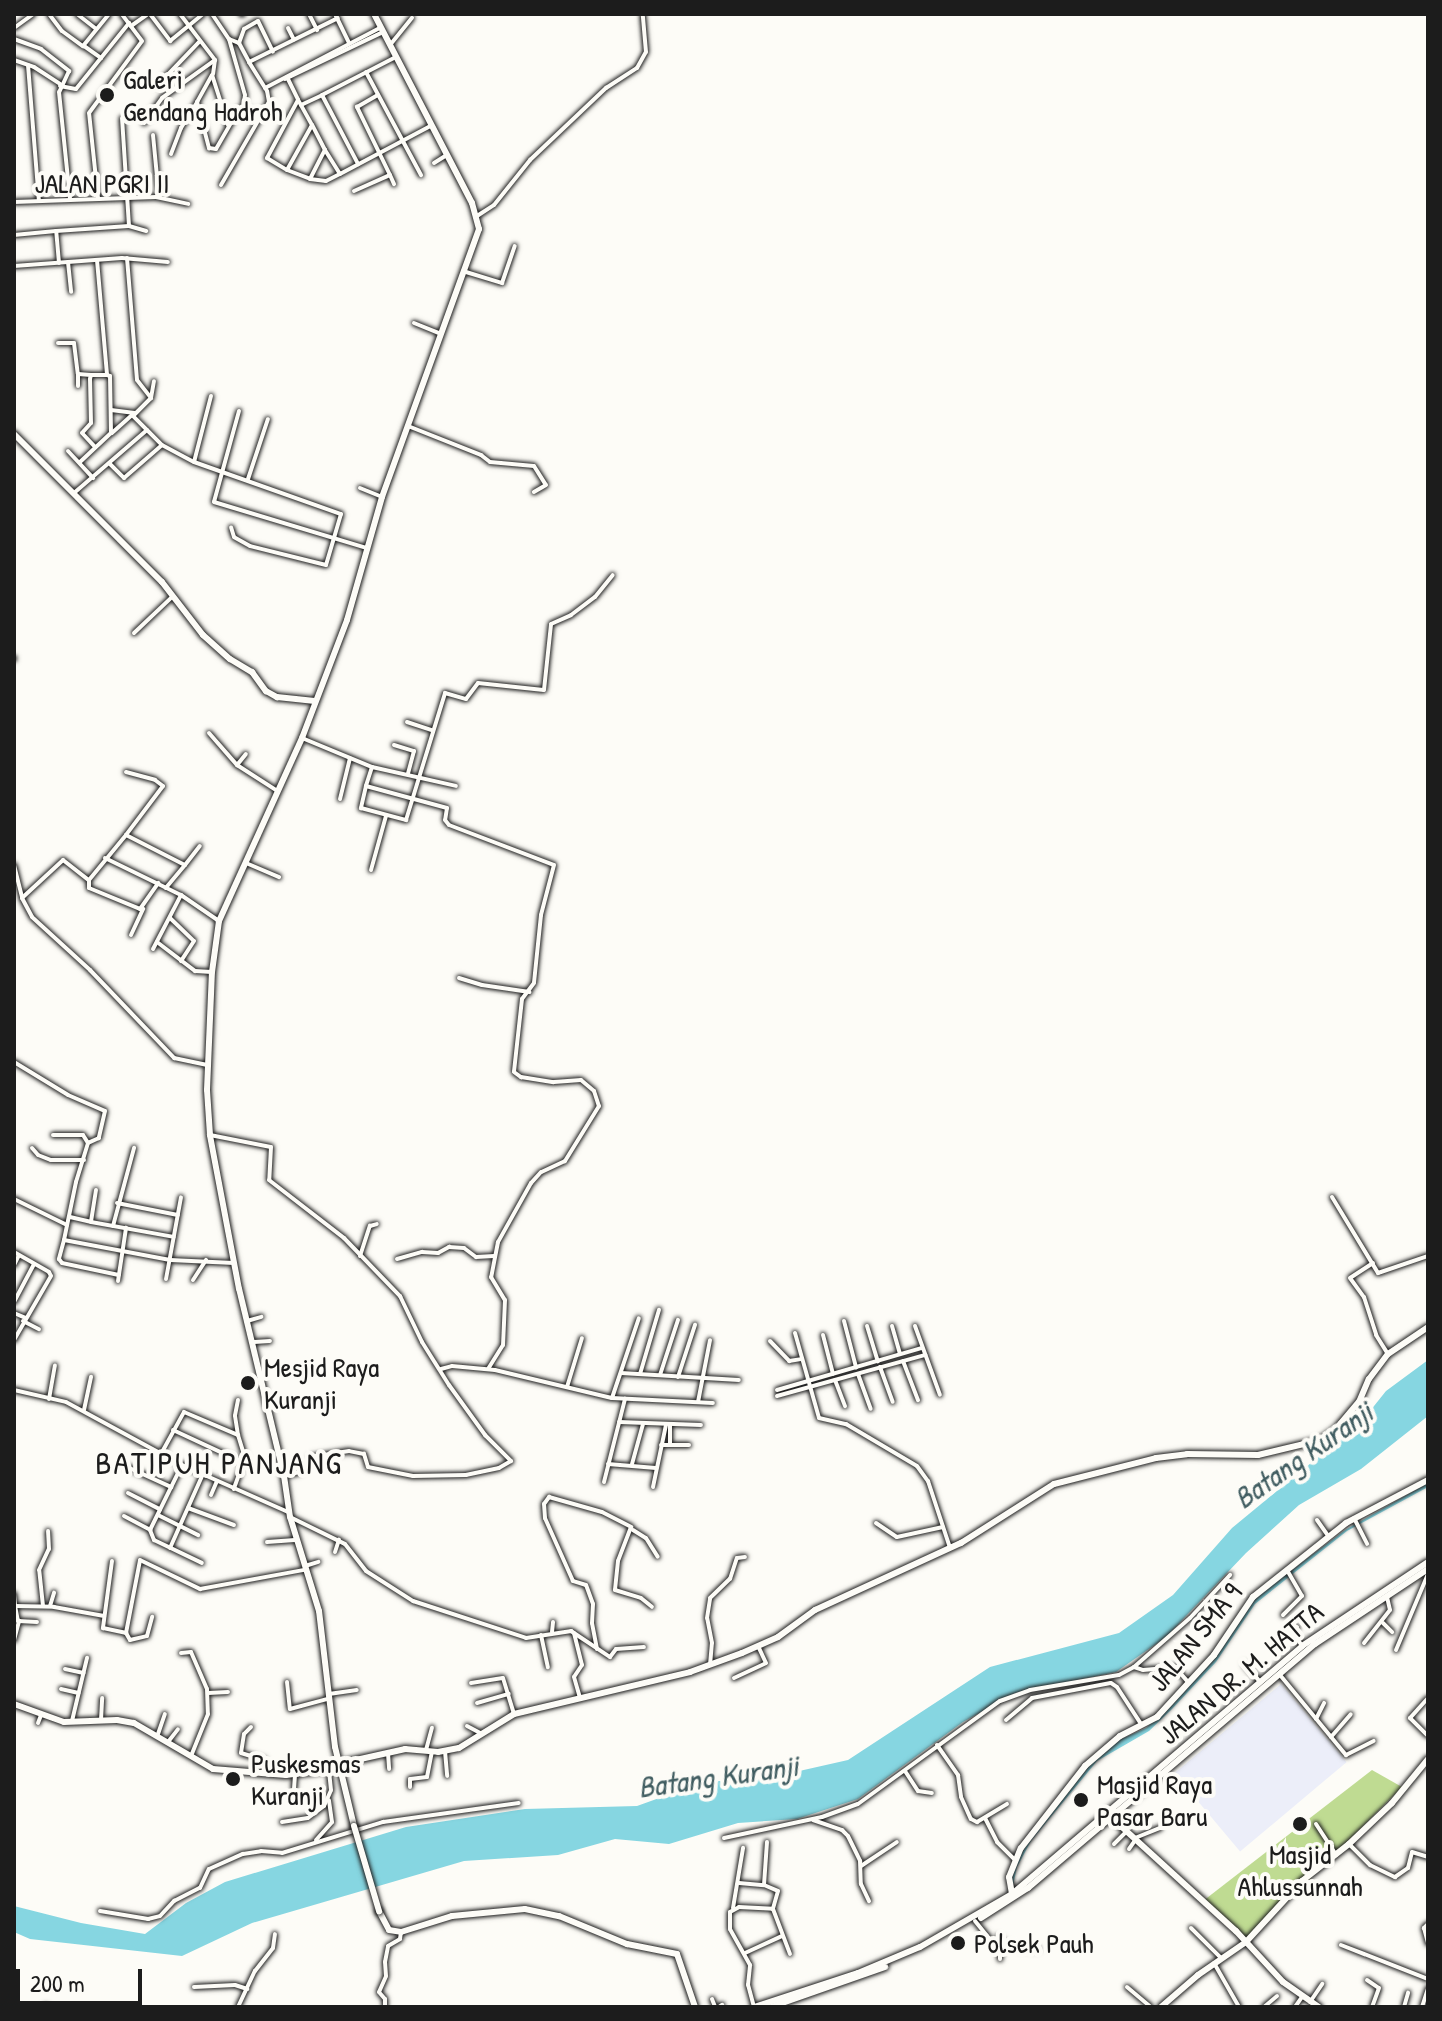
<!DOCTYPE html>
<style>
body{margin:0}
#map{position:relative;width:1442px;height:2021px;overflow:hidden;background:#fdfcf7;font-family:"Patrick Hand",sans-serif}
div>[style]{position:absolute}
.built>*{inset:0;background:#eceef9;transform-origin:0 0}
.green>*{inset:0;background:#bfdb92}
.water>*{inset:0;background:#86d6e1}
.roads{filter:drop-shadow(0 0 2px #1c1c1c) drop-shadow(0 0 2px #1c1c1c)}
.street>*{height:4px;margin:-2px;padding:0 2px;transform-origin:2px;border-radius:2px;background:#fdfcf7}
.secondary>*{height:6px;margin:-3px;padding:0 3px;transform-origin:3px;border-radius:3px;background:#fdfcf7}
.bridges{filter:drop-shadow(0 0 2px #1c1c1c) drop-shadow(0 0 2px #1c1c1c)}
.secondary-bridge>*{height:6px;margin:-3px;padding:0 3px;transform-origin:3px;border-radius:3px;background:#fdfcf7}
.dots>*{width:22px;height:22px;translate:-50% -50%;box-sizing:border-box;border:4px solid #fdfcf7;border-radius:50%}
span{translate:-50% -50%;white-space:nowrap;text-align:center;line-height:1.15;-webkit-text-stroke:8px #fdfcf7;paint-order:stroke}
.poi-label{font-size:28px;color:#1c1c1c}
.left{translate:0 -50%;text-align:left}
.street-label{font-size:28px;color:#1c1c1c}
.water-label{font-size:30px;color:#415d61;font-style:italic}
.quarter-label{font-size:32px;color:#1c1c1c;letter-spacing:2px}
.frame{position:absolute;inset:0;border:16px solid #1c1c1c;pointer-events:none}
.scale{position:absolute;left:16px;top:1969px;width:126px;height:36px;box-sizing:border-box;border:4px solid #1c1c1c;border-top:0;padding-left:10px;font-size:24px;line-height:28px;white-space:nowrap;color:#1c1c1c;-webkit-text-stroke:6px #fdfcf7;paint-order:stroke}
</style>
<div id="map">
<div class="built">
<i style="left:1281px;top:1684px;width:102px;height:139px;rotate:50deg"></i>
</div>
<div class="green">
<i style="clip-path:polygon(1372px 1770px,1402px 1787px,1246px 1943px,1203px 1901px)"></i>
</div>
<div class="water">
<i style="clip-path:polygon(1428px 1360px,1428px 1416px,1361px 1469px,1299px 1505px,1246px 1553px,1166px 1637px,1116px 1672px,1015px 1693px,963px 1722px,858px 1799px,797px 1819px,738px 1823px,669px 1844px,615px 1839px,558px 1855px,464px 1861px,252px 1923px,182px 1956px,30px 1939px,14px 1932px,14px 1906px,81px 1923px,145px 1934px,186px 1903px,225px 1882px,406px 1827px,525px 1809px,637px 1806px,701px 1783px,786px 1774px,848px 1760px,990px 1667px,1119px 1633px,1173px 1595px,1232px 1528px,1362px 1421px,1386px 1391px)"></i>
<i style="clip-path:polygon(1428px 1483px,1428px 1487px,1347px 1531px,1255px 1604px,1216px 1662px,1172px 1709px,1149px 1731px,1097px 1761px,1031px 1841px,1017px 1867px,1012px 1890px,1010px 1879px,1021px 1853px,1089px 1765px,1117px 1741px,1146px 1728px,1168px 1708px,1255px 1598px,1345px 1530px)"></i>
</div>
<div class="roads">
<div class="street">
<i style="left:49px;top:14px;width:21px;rotate:53deg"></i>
<i style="left:62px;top:31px;width:26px;rotate:36deg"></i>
<i style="left:83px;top:46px;width:41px;rotate:-50.9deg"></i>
<i style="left:77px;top:14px;width:24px;rotate:38deg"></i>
<i style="left:150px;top:14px;width:34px;rotate:53deg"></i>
<i style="left:170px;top:41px;width:43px;rotate:-39.3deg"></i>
<i style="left:180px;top:14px;width:58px;rotate:52.7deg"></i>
<i style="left:215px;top:60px;width:14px;rotate:98deg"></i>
<i style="left:212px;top:14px;width:30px;rotate:56deg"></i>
<i style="left:229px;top:39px;width:11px;rotate:22deg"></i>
<i style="left:239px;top:43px;width:21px;rotate:62deg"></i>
<i style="left:241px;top:14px;width:2px"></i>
<i style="left:309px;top:14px;width:18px;rotate:63deg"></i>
<i style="left:335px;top:14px;width:32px;rotate:64deg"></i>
<i style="left:131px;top:26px;width:21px;rotate:-35deg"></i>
<i style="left:14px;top:28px;width:24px;rotate:-36deg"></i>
<i style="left:288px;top:28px;width:13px;rotate:63deg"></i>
<i style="left:14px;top:39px;width:29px;rotate:20deg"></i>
<i style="left:41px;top:49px;width:36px;rotate:38deg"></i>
<i style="left:69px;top:71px;width:23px;rotate:115deg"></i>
<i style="left:59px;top:92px;width:108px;rotate:84.1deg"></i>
<i style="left:229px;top:39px;width:58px;rotate:74.1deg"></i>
<i style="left:245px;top:95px;width:14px;rotate:98deg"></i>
<i style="left:239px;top:43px;width:15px;rotate:-70deg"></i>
<i style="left:244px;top:29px;width:16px;rotate:-30deg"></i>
<i style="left:258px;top:21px;width:34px;rotate:64deg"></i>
<i style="left:390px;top:45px;width:35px;rotate:-51deg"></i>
<i style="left:84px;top:46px;width:21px;rotate:35deg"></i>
<i style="left:14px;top:60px;width:21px;rotate:19deg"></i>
<i style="left:34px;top:67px;width:31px;rotate:33deg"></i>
<i style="left:28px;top:65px;width:136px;rotate:85.4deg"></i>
<i style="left:366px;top:72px;width:117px;rotate:61.9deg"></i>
<i style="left:287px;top:77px;width:25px;rotate:64deg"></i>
<i style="left:298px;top:100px;width:66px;rotate:118.1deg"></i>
<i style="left:267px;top:158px;width:23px;rotate:31deg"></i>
<i style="left:287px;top:170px;width:51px;rotate:-60.9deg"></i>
<i style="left:312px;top:125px;width:29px;rotate:-119deg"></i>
<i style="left:285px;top:79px;width:109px;rotate:-25.6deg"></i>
<i style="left:60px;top:86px;width:16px;rotate:11deg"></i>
<i style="left:76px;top:89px;width:85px;rotate:-51.2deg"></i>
<i style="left:157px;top:86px;width:62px;rotate:-46.3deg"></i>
<i style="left:265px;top:88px;width:130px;rotate:-27.6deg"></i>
<i style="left:322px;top:95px;width:83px;rotate:-27.2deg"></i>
<i style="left:301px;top:105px;width:23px;rotate:-25deg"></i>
<i style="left:322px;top:95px;width:78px;rotate:62.4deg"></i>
<i style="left:144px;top:123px;width:31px;rotate:-54deg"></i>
<i style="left:162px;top:98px;width:65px;rotate:-35.6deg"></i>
<i style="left:228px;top:125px;width:52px;rotate:-107.7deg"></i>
<i style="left:212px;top:75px;width:31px;rotate:119deg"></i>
<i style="left:197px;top:102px;width:48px;rotate:75.4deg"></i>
<i style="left:209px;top:148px;width:7px;rotate:8deg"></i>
<i style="left:216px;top:149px;width:46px;rotate:-60.1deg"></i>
<i style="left:239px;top:109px;width:24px;rotate:9deg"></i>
<i style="left:153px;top:135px;width:62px;rotate:84.5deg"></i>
<i style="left:325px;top:150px;width:28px;rotate:58deg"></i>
<i style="left:340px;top:174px;width:104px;rotate:-28deg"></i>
<i style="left:171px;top:154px;width:28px;rotate:-69deg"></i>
<i style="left:181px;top:128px;width:31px;rotate:-58deg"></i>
<i style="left:434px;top:163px;width:15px;rotate:-32deg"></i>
<i style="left:287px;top:170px;width:25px;rotate:21deg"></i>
<i style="left:310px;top:179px;width:33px;rotate:-63deg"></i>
<i style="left:325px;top:150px;width:28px;rotate:-117deg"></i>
<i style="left:390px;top:175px;width:10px;rotate:66deg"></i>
<i style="left:310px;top:179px;width:16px;rotate:7deg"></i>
<i style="left:326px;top:181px;width:16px;rotate:-27deg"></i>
<i style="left:221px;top:185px;width:96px;rotate:-60deg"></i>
<i style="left:269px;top:102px;width:11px;rotate:-100deg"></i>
<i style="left:267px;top:91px;width:34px;rotate:-122deg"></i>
<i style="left:249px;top:62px;width:99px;rotate:-26.3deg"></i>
<i style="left:354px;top:191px;width:39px;rotate:-24deg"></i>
<i style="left:390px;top:175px;width:76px;rotate:-115.9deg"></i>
<i style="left:357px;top:107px;width:24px;rotate:-30deg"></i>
<i style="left:98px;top:198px;width:85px;rotate:-96deg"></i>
<i style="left:89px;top:113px;width:89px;rotate:-53.6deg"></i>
<i style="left:142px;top:41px;width:34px;rotate:-127deg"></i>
<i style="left:14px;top:202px;width:142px;rotate:-2deg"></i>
<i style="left:156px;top:197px;width:33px;rotate:12deg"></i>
<i style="left:477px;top:216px;width:20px;rotate:-33deg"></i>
<i style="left:494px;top:205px;width:58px;rotate:-51.3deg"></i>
<i style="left:530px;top:160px;width:105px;rotate:-43.5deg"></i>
<i style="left:606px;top:88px;width:37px;rotate:-33deg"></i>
<i style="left:637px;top:68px;width:18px;rotate:-61deg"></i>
<i style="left:646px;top:52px;width:38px;rotate:-95deg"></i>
<i style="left:129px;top:226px;width:18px;rotate:16deg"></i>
<i style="left:14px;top:235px;width:42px;rotate:-5.4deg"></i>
<i style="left:127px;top:258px;width:122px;rotate:85.3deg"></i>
<i style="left:137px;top:380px;width:23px;rotate:52deg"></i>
<i style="left:97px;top:260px;width:115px;rotate:85deg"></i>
<i style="left:68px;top:262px;width:30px;rotate:84deg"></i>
<i style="left:59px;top:263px;width:32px;rotate:-95deg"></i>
<i style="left:56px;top:231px;width:73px;rotate:-3.9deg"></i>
<i style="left:129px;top:226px;width:108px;rotate:-93.7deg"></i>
<i style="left:14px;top:266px;width:108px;rotate:-4.2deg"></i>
<i style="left:122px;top:258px;width:46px;rotate:5deg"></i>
<i style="left:466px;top:272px;width:38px;rotate:17deg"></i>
<i style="left:502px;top:283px;width:39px;rotate:-71deg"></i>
<i style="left:414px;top:323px;width:29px;rotate:22deg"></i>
<i style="left:58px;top:343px;width:16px"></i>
<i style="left:74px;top:343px;width:31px;rotate:83deg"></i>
<i style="left:78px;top:374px;width:13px;rotate:4deg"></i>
<i style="left:78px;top:386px;width:12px;rotate:-90deg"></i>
<i style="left:211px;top:396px;width:68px;rotate:104.4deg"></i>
<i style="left:194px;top:462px;width:156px;rotate:19.5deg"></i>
<i style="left:341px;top:514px;width:53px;rotate:106.4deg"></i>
<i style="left:326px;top:565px;width:78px;rotate:-166deg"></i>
<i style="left:250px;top:546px;width:18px;rotate:-151deg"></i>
<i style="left:234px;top:537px;width:10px;rotate:-107deg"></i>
<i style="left:111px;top:410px;width:24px;rotate:7deg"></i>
<i style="left:239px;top:411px;width:94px;rotate:105.4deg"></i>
<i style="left:214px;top:502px;width:159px;rotate:16.8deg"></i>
<i style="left:134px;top:415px;width:24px;rotate:-45deg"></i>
<i style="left:151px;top:398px;width:17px;rotate:-80deg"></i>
<i style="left:408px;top:426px;width:79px;rotate:21.7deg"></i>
<i style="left:481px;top:455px;width:11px;rotate:38deg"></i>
<i style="left:490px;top:462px;width:44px;rotate:5.2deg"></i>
<i style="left:534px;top:466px;width:22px;rotate:58deg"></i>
<i style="left:546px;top:485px;width:14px;rotate:150deg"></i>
<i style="left:147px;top:430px;width:21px;rotate:45deg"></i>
<i style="left:162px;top:445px;width:36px;rotate:28deg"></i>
<i style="left:68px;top:451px;width:37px;rotate:47deg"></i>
<i style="left:80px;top:462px;width:42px;rotate:-43.1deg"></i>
<i style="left:111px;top:433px;width:57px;rotate:-91deg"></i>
<i style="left:110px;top:376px;width:3px;rotate:-162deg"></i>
<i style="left:107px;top:375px;width:16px;rotate:180deg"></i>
<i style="left:91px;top:375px;width:4px;rotate:104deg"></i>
<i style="left:90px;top:379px;width:44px;rotate:88.7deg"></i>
<i style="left:91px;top:423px;width:13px;rotate:132deg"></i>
<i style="left:82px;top:433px;width:19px;rotate:47deg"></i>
<i style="left:110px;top:464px;width:20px;rotate:45deg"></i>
<i style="left:124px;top:478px;width:50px;rotate:-41deg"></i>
<i style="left:248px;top:479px;width:63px;rotate:-71.6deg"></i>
<i style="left:360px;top:488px;width:24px;rotate:22deg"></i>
<i style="left:74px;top:493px;width:96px;rotate:-40.8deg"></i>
<i style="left:147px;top:430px;width:21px;rotate:-135deg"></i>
<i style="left:132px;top:415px;width:27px;rotate:138deg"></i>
<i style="left:134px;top:633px;width:54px;rotate:-43.5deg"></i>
<i style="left:14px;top:658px;width:1px;rotate:90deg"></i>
<i style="left:407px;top:722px;width:26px;rotate:18deg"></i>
<i style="left:209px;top:733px;width:43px;rotate:48.8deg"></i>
<i style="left:237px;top:765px;width:46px;rotate:32.7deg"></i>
<i style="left:302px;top:738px;width:76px;rotate:22.5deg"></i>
<i style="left:372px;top:767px;width:86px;rotate:12.7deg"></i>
<i style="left:394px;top:745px;width:21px;rotate:17deg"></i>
<i style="left:414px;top:751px;width:24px;rotate:105deg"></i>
<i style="left:237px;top:765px;width:14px;rotate:-51deg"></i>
<i style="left:372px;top:767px;width:20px;rotate:108deg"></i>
<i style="left:366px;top:786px;width:84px;rotate:15.2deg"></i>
<i style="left:447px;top:808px;width:12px;rotate:99deg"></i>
<i style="left:445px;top:820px;width:6px;rotate:51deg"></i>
<i style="left:449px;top:825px;width:112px;rotate:20.9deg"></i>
<i style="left:554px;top:865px;width:52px;rotate:104.6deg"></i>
<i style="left:541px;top:915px;width:68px;rotate:95.9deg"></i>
<i style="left:534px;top:983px;width:20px;rotate:127deg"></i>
<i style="left:522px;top:999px;width:73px;rotate:96.3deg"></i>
<i style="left:514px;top:1072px;width:9px;rotate:36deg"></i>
<i style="left:521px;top:1077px;width:33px;rotate:9deg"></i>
<i style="left:554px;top:1082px;width:27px;rotate:-4deg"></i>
<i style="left:581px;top:1080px;width:17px;rotate:40deg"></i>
<i style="left:594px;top:1091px;width:16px;rotate:72deg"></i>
<i style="left:599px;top:1106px;width:65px;rotate:121.7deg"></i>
<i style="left:565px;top:1161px;width:26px;rotate:155deg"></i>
<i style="left:541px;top:1172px;width:15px;rotate:132deg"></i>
<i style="left:531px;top:1183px;width:68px;rotate:119.2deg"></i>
<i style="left:498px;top:1242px;width:36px;rotate:101deg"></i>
<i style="left:491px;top:1277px;width:27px;rotate:59deg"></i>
<i style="left:505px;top:1300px;width:45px;rotate:92.5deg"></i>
<i style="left:503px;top:1345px;width:28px;rotate:122deg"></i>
<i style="left:126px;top:772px;width:30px;rotate:15deg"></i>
<i style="left:155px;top:780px;width:10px;rotate:37deg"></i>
<i style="left:163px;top:786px;width:61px;rotate:127.1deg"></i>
<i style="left:126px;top:835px;width:66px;rotate:27deg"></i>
<i style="left:185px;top:865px;width:30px;rotate:130deg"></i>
<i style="left:366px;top:786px;width:23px;rotate:103deg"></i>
<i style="left:361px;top:808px;width:47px;rotate:14.9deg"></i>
<i style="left:406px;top:820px;width:133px;rotate:-72.9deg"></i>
<i style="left:445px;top:693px;width:22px;rotate:16deg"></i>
<i style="left:466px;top:699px;width:20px;rotate:-53deg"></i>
<i style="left:478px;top:683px;width:66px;rotate:6.1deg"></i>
<i style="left:544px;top:690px;width:66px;rotate:-83.9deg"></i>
<i style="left:551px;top:624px;width:22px;rotate:-24deg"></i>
<i style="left:571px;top:615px;width:30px;rotate:-37deg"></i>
<i style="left:595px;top:597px;width:28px;rotate:-51deg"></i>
<i style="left:340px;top:799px;width:42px;rotate:-76.3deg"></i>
<i style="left:105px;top:858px;width:85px;rotate:26deg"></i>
<i style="left:181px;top:895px;width:46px;rotate:34.4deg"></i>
<i style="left:246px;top:863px;width:36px;rotate:23deg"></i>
<i style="left:14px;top:865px;width:34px;rotate:76deg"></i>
<i style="left:22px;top:898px;width:21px;rotate:62deg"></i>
<i style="left:32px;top:917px;width:79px;rotate:42.4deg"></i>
<i style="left:90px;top:970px;width:122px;rotate:46.3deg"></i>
<i style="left:174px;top:1058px;width:34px;rotate:12deg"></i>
<i style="left:185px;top:865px;width:24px;rotate:-52deg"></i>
<i style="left:371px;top:870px;width:56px;rotate:-74.5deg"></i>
<i style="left:89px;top:880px;width:58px;rotate:-50.6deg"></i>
<i style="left:22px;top:898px;width:56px;rotate:-42.8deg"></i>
<i style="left:63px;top:860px;width:33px;rotate:38deg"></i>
<i style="left:89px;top:880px;width:8px;rotate:90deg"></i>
<i style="left:89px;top:888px;width:55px;rotate:22.4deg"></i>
<i style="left:140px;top:909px;width:32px;rotate:-55deg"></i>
<i style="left:170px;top:918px;width:33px;rotate:44deg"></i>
<i style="left:194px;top:941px;width:24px;rotate:123deg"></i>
<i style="left:131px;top:935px;width:29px;rotate:-65deg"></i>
<i style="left:157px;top:942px;width:48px;rotate:37.3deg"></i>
<i style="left:195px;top:971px;width:17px;rotate:3deg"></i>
<i style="left:153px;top:949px;width:61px;rotate:-62.6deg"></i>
<i style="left:459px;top:978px;width:24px;rotate:17deg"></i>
<i style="left:482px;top:985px;width:48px;rotate:8.5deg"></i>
<i style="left:14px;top:1062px;width:63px;rotate:31.4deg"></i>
<i style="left:68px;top:1095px;width:40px;rotate:23.4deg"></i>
<i style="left:105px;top:1111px;width:28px;rotate:103deg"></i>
<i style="left:99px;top:1138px;width:12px;rotate:156deg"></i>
<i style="left:88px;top:1143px;width:41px;rotate:107.1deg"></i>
<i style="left:76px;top:1182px;width:59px;rotate:101.7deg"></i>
<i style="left:64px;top:1240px;width:108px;rotate:10.7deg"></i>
<i style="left:170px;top:1260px;width:64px;rotate:2.7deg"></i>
<i style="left:53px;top:1135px;width:30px"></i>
<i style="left:83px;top:1135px;width:9px;rotate:58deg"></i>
<i style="left:210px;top:1135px;width:62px;rotate:11.1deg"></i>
<i style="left:271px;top:1147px;width:33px;rotate:93deg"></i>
<i style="left:269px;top:1180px;width:95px;rotate:37.7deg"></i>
<i style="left:344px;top:1238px;width:81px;rotate:46deg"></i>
<i style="left:400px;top:1296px;width:51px;rotate:64.4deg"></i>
<i style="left:422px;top:1342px;width:51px;rotate:57.9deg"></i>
<i style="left:449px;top:1385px;width:62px;rotate:54.2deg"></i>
<i style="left:485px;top:1435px;width:37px;rotate:45deg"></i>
<i style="left:511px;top:1461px;width:14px;rotate:150deg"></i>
<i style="left:499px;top:1468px;width:34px;rotate:168deg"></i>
<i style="left:466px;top:1475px;width:53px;rotate:178.9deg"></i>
<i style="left:413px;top:1476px;width:46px;rotate:-168.7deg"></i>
<i style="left:368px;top:1467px;width:14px;rotate:-107deg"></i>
<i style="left:364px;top:1454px;width:15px;rotate:-169deg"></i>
<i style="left:349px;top:1451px;width:37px;rotate:171deg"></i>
<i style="left:312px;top:1457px;width:20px;rotate:131deg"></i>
<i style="left:299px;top:1472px;width:16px;rotate:165deg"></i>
<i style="left:32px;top:1148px;width:9px;rotate:49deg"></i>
<i style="left:38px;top:1155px;width:14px;rotate:21deg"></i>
<i style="left:51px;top:1160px;width:33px"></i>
<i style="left:96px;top:1190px;width:32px;rotate:99deg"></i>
<i style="left:91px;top:1222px;width:84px;rotate:10.2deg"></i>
<i style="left:1332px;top:1197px;width:89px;rotate:58.8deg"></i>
<i style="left:1378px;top:1273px;width:53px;rotate:-18.8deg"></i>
<i style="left:14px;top:1199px;width:59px;rotate:26.1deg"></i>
<i style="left:117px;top:1203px;width:62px;rotate:11.1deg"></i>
<i style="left:70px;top:1217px;width:22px;rotate:13deg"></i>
<i style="left:113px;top:1226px;width:81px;rotate:-74.9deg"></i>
<i style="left:64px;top:1240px;width:20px;rotate:105deg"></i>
<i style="left:59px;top:1259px;width:5px;rotate:53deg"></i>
<i style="left:62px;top:1263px;width:58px;rotate:11.9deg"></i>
<i style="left:14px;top:1252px;width:40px;rotate:29.7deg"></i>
<i style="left:49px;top:1272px;width:4px;rotate:63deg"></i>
<i style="left:51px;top:1276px;width:74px;rotate:120deg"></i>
<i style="left:360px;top:1256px;width:32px;rotate:-72deg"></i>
<i style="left:370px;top:1226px;width:7px;rotate:-16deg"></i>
<i style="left:397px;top:1259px;width:26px;rotate:-16deg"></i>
<i style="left:422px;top:1252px;width:16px;rotate:4deg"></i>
<i style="left:438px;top:1253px;width:13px;rotate:-29deg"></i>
<i style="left:449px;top:1247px;width:15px;rotate:4deg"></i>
<i style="left:464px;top:1248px;width:15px;rotate:37deg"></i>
<i style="left:476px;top:1257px;width:18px;rotate:-3deg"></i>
<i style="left:1373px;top:1263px;width:27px;rotate:147deg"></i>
<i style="left:1350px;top:1278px;width:24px;rotate:54deg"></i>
<i style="left:1364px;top:1297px;width:40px;rotate:72deg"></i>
<i style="left:1376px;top:1335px;width:22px;rotate:58deg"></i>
<i style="left:14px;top:1265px;width:11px;rotate:-63deg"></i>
<i style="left:166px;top:1279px;width:83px;rotate:-79.6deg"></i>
<i style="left:193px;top:1280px;width:24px;rotate:-57deg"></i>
<i style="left:118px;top:1281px;width:54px;rotate:-81.4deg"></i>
<i style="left:14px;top:1302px;width:43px;rotate:-62.2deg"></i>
<i style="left:14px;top:1313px;width:13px;rotate:23deg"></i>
<i style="left:23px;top:1321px;width:18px;rotate:27deg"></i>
<i style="left:247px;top:1321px;width:15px;rotate:-16deg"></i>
<i style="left:844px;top:1321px;width:48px;rotate:75.4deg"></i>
<i style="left:867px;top:1326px;width:37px;rotate:73deg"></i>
<i style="left:892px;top:1326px;width:29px;rotate:74deg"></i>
<i style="left:915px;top:1326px;width:73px;rotate:70.1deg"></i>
<i style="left:795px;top:1333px;width:88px;rotate:74.2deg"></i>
<i style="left:819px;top:1418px;width:28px;rotate:13deg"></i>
<i style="left:846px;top:1424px;width:82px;rotate:30.6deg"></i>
<i style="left:917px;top:1466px;width:19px;rotate:54deg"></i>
<i style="left:928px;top:1481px;width:71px;rotate:71.8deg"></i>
<i style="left:823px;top:1335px;width:40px;rotate:75.6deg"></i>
<i style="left:770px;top:1341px;width:28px;rotate:46deg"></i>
<i style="left:789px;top:1361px;width:12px;rotate:-9deg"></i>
<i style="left:254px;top:1342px;width:16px;rotate:-4deg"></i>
<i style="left:903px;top:1361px;width:42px;rotate:69deg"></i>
<i style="left:880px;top:1367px;width:37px;rotate:70deg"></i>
<i style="left:441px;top:1369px;width:11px;rotate:-15deg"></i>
<i style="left:452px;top:1366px;width:43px;rotate:5.3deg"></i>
<i style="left:495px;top:1370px;width:120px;rotate:13.5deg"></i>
<i style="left:612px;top:1398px;width:84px;rotate:-71.4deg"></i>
<i style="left:621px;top:1373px;width:118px;rotate:3.4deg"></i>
<i style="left:640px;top:1374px;width:67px;rotate:-73.5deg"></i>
<i style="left:858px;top:1374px;width:37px;rotate:70deg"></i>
<i style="left:660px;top:1375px;width:58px;rotate:-71.9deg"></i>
<i style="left:678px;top:1377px;width:55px;rotate:-71.9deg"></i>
<i style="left:835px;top:1380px;width:28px;rotate:69deg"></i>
<i style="left:567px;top:1387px;width:51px;rotate:-73deg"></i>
<i style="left:14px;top:1390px;width:53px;rotate:13deg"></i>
<i style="left:66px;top:1402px;width:132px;rotate:28.5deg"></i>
<i style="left:182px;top:1465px;width:116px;rotate:23.9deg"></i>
<i style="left:777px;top:1390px;width:151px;rotate:-16.2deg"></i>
<i style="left:777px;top:1396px;width:154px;rotate:-15.5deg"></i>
<i style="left:612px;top:1398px;width:101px;rotate:2.8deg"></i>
<i style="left:49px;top:1399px;width:34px;rotate:-80deg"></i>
<i style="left:238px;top:1400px;width:16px;rotate:101deg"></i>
<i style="left:235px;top:1416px;width:19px;rotate:81deg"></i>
<i style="left:698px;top:1402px;width:63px;rotate:-79deg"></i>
<i style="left:84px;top:1410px;width:34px;rotate:-78deg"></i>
<i style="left:619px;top:1422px;width:82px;rotate:2.1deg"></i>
<i style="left:173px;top:1430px;width:78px;rotate:24.9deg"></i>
<i style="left:661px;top:1445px;width:28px"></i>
<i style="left:670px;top:1445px;width:20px;rotate:-90deg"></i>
<i style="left:161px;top:1454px;width:48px;rotate:-61.3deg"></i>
<i style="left:184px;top:1412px;width:59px;rotate:23.1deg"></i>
<i style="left:238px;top:1435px;width:24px;rotate:73deg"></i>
<i style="left:245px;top:1458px;width:33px;rotate:110deg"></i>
<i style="left:608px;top:1464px;width:48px;rotate:4.8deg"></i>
<i style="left:632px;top:1464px;width:41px;rotate:-74.6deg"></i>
<i style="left:125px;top:1466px;width:51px;rotate:24.5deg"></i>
<i style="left:604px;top:1482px;width:86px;rotate:-75.8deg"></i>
<i style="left:653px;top:1487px;width:63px;rotate:-78.2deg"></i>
<i style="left:128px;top:1493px;width:36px;rotate:27deg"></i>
<i style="left:211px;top:1495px;width:15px;rotate:-67deg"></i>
<i style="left:188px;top:1508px;width:49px;rotate:20.3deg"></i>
<i style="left:158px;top:1515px;width:45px;rotate:26.6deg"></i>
<i style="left:124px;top:1516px;width:30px;rotate:28deg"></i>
<i style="left:150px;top:1530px;width:11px;rotate:68deg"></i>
<i style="left:154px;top:1540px;width:53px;rotate:25.6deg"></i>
<i style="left:290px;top:1517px;width:61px;rotate:26.1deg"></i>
<i style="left:345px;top:1544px;width:34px;rotate:52deg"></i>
<i style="left:366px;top:1571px;width:56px;rotate:32.6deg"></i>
<i style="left:413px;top:1601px;width:119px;rotate:18.1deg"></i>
<i style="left:526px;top:1638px;width:46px;rotate:-8.8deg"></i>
<i style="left:571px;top:1631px;width:47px;rotate:33.7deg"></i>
<i style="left:610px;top:1657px;width:10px;rotate:-53deg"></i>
<i style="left:616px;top:1649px;width:28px;rotate:-4deg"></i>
<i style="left:1354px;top:1518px;width:29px;rotate:63deg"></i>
<i style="left:1317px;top:1520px;width:21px;rotate:55deg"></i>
<i style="left:876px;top:1523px;width:25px;rotate:34deg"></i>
<i style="left:897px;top:1537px;width:47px;rotate:-12.3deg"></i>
<i style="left:150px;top:1530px;width:72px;rotate:-63.8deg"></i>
<i style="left:633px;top:1530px;width:15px;rotate:32deg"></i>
<i style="left:646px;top:1538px;width:22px;rotate:58deg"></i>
<i style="left:267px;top:1542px;width:28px;rotate:-4deg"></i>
<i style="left:170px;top:1548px;width:81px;rotate:-66deg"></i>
<i style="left:335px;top:1552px;width:13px;rotate:-72deg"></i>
<i style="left:112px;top:1561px;width:68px;rotate:97.7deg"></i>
<i style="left:103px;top:1628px;width:24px;rotate:12deg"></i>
<i style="left:126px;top:1633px;width:8px;rotate:60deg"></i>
<i style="left:130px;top:1640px;width:17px;rotate:-13deg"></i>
<i style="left:147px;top:1636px;width:20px;rotate:-75deg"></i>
<i style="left:305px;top:1566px;width:14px;rotate:-17deg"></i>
<i style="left:14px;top:1594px;width:12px;rotate:85deg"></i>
<i style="left:15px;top:1606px;width:39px;rotate:1deg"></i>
<i style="left:54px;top:1607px;width:51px;rotate:10.2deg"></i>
<i style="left:15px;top:1606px;width:15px;rotate:79deg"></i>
<i style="left:18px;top:1621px;width:19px;rotate:3deg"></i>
<i style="left:43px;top:1606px;width:36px;rotate:-96deg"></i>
<i style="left:39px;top:1570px;width:23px;rotate:-65deg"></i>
<i style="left:49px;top:1549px;width:18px;rotate:-93deg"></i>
<i style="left:50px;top:1606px;width:14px;rotate:-73deg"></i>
<i style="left:1283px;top:1615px;width:27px;rotate:-45deg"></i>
<i style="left:1302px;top:1596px;width:30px;rotate:-120deg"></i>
<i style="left:1383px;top:1623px;width:13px;rotate:45deg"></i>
<i style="left:1297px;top:1627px;width:8px;rotate:113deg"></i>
<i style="left:1294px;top:1634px;width:14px;rotate:56deg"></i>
<i style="left:552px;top:1632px;width:10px;rotate:-84deg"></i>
<i style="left:126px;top:1633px;width:74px;rotate:-79.1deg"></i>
<i style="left:140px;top:1560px;width:67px;rotate:25.8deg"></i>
<i style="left:200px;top:1589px;width:106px;rotate:-10.4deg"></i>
<i style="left:574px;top:1633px;width:33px;rotate:76deg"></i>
<i style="left:582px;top:1665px;width:14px;rotate:124deg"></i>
<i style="left:574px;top:1677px;width:22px;rotate:74deg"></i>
<i style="left:541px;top:1635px;width:33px;rotate:78deg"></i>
<i style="left:14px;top:1640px;width:20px;rotate:-75deg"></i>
<i style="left:1364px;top:1643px;width:42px;rotate:-51.8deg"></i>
<i style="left:1390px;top:1610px;width:13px;rotate:-103deg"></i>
<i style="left:597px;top:1649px;width:26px;rotate:-101deg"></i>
<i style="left:592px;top:1623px;width:19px;rotate:-87deg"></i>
<i style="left:593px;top:1604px;width:20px;rotate:-110deg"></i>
<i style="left:586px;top:1585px;width:14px;rotate:-163deg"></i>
<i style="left:573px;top:1581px;width:69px;rotate:-114deg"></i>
<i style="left:545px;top:1518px;width:14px;rotate:-94deg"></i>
<i style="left:544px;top:1504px;width:9px;rotate:-54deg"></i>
<i style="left:549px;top:1497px;width:55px;rotate:15.8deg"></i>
<i style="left:602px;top:1512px;width:33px;rotate:27deg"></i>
<i style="left:631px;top:1527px;width:36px;rotate:111deg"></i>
<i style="left:618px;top:1561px;width:29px;rotate:96deg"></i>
<i style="left:615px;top:1590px;width:27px;rotate:17deg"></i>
<i style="left:641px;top:1598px;width:14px;rotate:39deg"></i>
<i style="left:1396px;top:1650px;width:82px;rotate:-67.2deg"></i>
<i style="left:181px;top:1653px;width:10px;rotate:-6deg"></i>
<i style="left:191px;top:1652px;width:40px;rotate:66.6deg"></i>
<i style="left:207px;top:1689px;width:25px;rotate:88deg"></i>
<i style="left:208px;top:1714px;width:45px;rotate:112deg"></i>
<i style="left:1245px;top:1664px;width:23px;rotate:50deg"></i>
<i style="left:710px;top:1665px;width:22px;rotate:-85deg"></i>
<i style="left:712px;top:1643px;width:25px;rotate:-101deg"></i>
<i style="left:707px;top:1618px;width:20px;rotate:-81deg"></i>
<i style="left:710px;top:1598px;width:28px;rotate:-44deg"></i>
<i style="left:730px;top:1579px;width:22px;rotate:-72deg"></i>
<i style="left:737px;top:1558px;width:8px;rotate:-7deg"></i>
<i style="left:1134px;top:1667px;width:9px;rotate:18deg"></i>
<i style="left:1143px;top:1670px;width:32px;rotate:-5deg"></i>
<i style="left:1175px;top:1667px;width:18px;rotate:49deg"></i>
<i style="left:65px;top:1669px;width:19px;rotate:12deg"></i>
<i style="left:1280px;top:1675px;width:104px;rotate:50.5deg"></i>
<i style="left:1346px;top:1755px;width:31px;rotate:-27deg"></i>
<i style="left:734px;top:1678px;width:35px;rotate:-25deg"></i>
<i style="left:766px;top:1663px;width:19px;rotate:-115deg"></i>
<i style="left:287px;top:1682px;width:27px;rotate:84deg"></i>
<i style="left:290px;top:1709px;width:39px;rotate:-15deg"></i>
<i style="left:471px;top:1683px;width:32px;rotate:-9deg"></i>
<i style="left:503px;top:1678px;width:38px;rotate:73deg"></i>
<i style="left:61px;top:1689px;width:18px;rotate:13deg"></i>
<i style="left:208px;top:1693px;width:20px;rotate:-3deg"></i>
<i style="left:329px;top:1694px;width:28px;rotate:-8deg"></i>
<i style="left:1428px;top:1698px;width:27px;rotate:132deg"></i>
<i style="left:1410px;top:1718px;width:25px;rotate:45deg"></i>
<i style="left:477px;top:1703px;width:33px;rotate:-16deg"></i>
<i style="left:1316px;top:1719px;width:18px;rotate:-63deg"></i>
<i style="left:101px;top:1720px;width:22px;rotate:-87deg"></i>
<i style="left:1006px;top:1720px;width:34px;rotate:-40deg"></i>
<i style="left:1032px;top:1698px;width:80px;rotate:-10.8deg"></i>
<i style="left:1111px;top:1683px;width:7px;rotate:34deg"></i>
<i style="left:1117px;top:1687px;width:44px;rotate:57deg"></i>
<i style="left:72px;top:1721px;width:65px;rotate:-76.6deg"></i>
<i style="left:38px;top:1723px;width:9px;rotate:-69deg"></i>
<i style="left:467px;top:1726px;width:15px;rotate:28deg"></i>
<i style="left:251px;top:1727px;width:10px;rotate:135deg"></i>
<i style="left:244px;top:1734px;width:19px;rotate:99deg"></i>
<i style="left:241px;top:1753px;width:24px;rotate:17deg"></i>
<i style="left:264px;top:1760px;width:14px;rotate:86deg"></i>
<i style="left:158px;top:1734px;width:21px;rotate:-71deg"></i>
<i style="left:1331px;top:1737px;width:30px;rotate:-49deg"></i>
<i style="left:168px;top:1742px;width:16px;rotate:-52deg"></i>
<i style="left:937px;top:1745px;width:37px;rotate:55deg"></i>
<i style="left:958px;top:1775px;width:22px;rotate:82deg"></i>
<i style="left:961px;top:1797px;width:24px;rotate:66deg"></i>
<i style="left:971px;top:1819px;width:7px;rotate:27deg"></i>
<i style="left:977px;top:1822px;width:35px;rotate:-31deg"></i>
<i style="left:426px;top:1750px;width:23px;rotate:-75deg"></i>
<i style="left:445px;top:1751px;width:25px;rotate:85deg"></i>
<i style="left:388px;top:1753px;width:16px;rotate:86deg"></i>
<i style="left:905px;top:1771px;width:24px;rotate:57deg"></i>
<i style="left:918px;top:1791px;width:14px;rotate:8deg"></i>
<i style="left:410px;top:1787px;width:8px;rotate:-90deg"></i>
<i style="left:410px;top:1779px;width:17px;rotate:-7deg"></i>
<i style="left:427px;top:1777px;width:25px;rotate:-79deg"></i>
<i style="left:294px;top:1789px;width:15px;rotate:-86deg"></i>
<i style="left:985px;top:1818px;width:27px;rotate:63deg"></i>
<i style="left:997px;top:1842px;width:25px;rotate:45deg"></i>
<i style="left:813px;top:1820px;width:31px;rotate:19deg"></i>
<i style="left:842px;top:1830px;width:8px;rotate:45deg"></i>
<i style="left:848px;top:1836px;width:28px;rotate:64deg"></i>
<i style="left:860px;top:1861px;width:23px;rotate:88deg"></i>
<i style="left:861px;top:1884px;width:19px;rotate:65deg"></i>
<i style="left:282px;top:1822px;width:26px;rotate:-9deg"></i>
<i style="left:308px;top:1818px;width:20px;rotate:-37deg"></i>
<i style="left:324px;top:1806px;width:17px;rotate:-66deg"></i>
<i style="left:331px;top:1790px;width:20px;rotate:-96deg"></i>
<i style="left:1316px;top:1824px;width:37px;rotate:57deg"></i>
<i style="left:724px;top:1838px;width:100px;rotate:-12.1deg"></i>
<i style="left:822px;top:1817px;width:38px;rotate:-20deg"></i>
<i style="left:858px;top:1804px;width:175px;rotate:-36deg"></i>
<i style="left:1000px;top:1701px;width:32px;rotate:-20deg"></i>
<i style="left:1030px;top:1690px;width:90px;rotate:-9.6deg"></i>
<i style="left:1119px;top:1675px;width:17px;rotate:-28deg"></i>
<i style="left:1134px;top:1667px;width:74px;rotate:-41.2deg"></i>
<i style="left:1190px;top:1618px;width:59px;rotate:-47.1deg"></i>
<i style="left:1135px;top:1838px;width:27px;rotate:-22deg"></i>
<i style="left:316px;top:1840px;width:24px;rotate:-48deg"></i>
<i style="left:332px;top:1822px;width:22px;rotate:-98deg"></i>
<i style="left:767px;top:1842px;width:43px;rotate:94deg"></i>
<i style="left:764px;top:1885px;width:15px;rotate:23deg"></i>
<i style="left:778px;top:1891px;width:19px;rotate:106deg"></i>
<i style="left:1114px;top:1844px;width:18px;rotate:-45deg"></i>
<i style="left:1349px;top:1844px;width:30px;rotate:45deg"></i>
<i style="left:1370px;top:1865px;width:28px;rotate:26deg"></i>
<i style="left:1395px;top:1877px;width:16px;rotate:-35deg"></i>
<i style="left:1408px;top:1868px;width:16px;rotate:-76deg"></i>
<i style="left:1412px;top:1852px;width:17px;rotate:17deg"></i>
<i style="left:1129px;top:1849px;width:12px;rotate:-55deg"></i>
<i style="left:861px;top:1866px;width:43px;rotate:-33.7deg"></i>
<i style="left:739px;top:1883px;width:25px;rotate:5deg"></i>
<i style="left:733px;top:1908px;width:61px;rotate:-80.5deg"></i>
<i style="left:100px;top:1911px;width:49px;rotate:9.5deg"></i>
<i style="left:148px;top:1919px;width:12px;rotate:-14deg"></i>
<i style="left:160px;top:1916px;width:21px;rotate:-47deg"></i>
<i style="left:174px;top:1901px;width:29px;rotate:-27deg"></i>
<i style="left:200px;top:1888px;width:21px;rotate:-65deg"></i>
<i style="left:209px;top:1869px;width:37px;rotate:-24deg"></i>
<i style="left:243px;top:1854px;width:18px;rotate:-9deg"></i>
<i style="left:261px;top:1851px;width:21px;rotate:5deg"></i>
<i style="left:282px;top:1853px;width:106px;rotate:-17.1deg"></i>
<i style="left:383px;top:1822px;width:137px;rotate:-8deg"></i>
<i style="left:975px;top:1921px;width:40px;rotate:51deg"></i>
<i style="left:1000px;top:1952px;width:7px;rotate:90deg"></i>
<i style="left:1428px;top:1924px;width:6px;rotate:135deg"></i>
<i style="left:1424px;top:1928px;width:16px;rotate:75deg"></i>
<i style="left:1191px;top:1928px;width:42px;rotate:45deg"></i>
<i style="left:998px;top:1937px;width:13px;rotate:45deg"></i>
<i style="left:1007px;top:1946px;width:9px;rotate:139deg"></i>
<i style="left:1341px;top:1945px;width:93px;rotate:21.3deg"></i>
<i style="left:1007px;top:1946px;width:31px;rotate:6deg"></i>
<i style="left:745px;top:1953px;width:41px;rotate:-24.7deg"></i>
<i style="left:1214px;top:1963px;width:51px;rotate:60.4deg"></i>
<i style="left:1367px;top:1980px;width:14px;rotate:34deg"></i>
<i style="left:1379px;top:1988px;width:20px;rotate:110deg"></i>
<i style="left:194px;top:1987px;width:41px;rotate:-2.8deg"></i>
<i style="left:235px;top:1985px;width:13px;rotate:18deg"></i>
<i style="left:1127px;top:1987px;width:31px;rotate:40deg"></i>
<i style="left:712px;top:1999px;width:9px;rotate:69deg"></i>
<i style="left:1310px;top:2002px;width:22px;rotate:-56deg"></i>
<i style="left:46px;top:2007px;width:1px;rotate:-90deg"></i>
<i style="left:238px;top:2007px;width:40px;rotate:-65deg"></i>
<i style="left:255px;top:1971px;width:29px;rotate:-52deg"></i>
<i style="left:273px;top:1948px;width:14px;rotate:-82deg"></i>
<i style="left:385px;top:2007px;width:8px;rotate:-90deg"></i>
<i style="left:385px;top:1999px;width:9px;rotate:-131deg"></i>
<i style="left:379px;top:1992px;width:17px;rotate:-66deg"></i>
<i style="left:386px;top:1976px;width:14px;rotate:-94deg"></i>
<i style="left:385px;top:1962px;width:16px;rotate:-79deg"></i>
<i style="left:388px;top:1946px;width:14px;rotate:-30deg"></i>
<i style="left:400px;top:1939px;width:7px;rotate:-82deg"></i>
<i style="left:719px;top:2007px;width:4px;rotate:-34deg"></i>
<i style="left:754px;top:2007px;width:23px;rotate:-105deg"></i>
<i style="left:748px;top:1985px;width:20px;rotate:-84deg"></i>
<i style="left:750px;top:1965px;width:41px;rotate:-119.1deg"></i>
<i style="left:730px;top:1929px;width:17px;rotate:-90deg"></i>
<i style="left:730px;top:1912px;width:10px;rotate:-29deg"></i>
<i style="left:739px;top:1907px;width:34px;rotate:3deg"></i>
<i style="left:773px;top:1909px;width:48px;rotate:69.3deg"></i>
<i style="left:1264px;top:2007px;width:17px;rotate:-40deg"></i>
<i style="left:1295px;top:2007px;width:12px;rotate:-55deg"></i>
<i style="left:1404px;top:2007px;width:15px;rotate:-74deg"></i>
<i style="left:1422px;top:2007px;width:20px;rotate:-72deg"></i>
</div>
<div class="secondary">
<i style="left:14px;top:434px;width:209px;rotate:45deg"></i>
<i style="left:162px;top:582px;width:67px;rotate:52.3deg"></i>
<i style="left:203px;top:635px;width:36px;rotate:42deg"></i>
<i style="left:230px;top:659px;width:26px;rotate:31deg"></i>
<i style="left:252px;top:672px;width:24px;rotate:54deg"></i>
<i style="left:266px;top:691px;width:13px;rotate:29deg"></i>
<i style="left:277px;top:697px;width:38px;rotate:6deg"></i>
<i style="left:14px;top:1704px;width:53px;rotate:19.8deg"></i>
<i style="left:64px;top:1722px;width:53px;rotate:-2.2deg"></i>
<i style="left:117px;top:1720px;width:17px;rotate:10deg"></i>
<i style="left:134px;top:1723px;width:91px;rotate:30.2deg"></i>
<i style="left:213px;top:1769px;width:73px;rotate:4.7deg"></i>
<i style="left:286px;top:1775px;width:53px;rotate:-7.5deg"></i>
<i style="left:338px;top:1764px;width:69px;rotate:-12.6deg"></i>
<i style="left:405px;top:1749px;width:33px;rotate:5deg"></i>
<i style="left:438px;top:1752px;width:21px;rotate:-11deg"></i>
<i style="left:459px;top:1748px;width:65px;rotate:-31.7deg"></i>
<i style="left:514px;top:1714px;width:181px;rotate:-13.4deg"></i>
<i style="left:690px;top:1672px;width:55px;rotate:-20.1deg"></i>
<i style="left:742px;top:1653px;width:39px;rotate:-24deg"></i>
<i style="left:778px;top:1637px;width:46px;rotate:-36.1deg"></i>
<i style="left:815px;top:1610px;width:161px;rotate:-24.7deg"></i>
<i style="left:961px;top:1543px;width:110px;rotate:-32.4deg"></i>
<i style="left:1054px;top:1484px;width:105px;rotate:-14.3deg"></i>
<i style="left:1156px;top:1458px;width:31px;rotate:-7deg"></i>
<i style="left:1187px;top:1454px;width:71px;rotate:0.8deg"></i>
<i style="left:1258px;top:1455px;width:65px;rotate:-13.4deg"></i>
<i style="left:1321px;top:1440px;width:19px;rotate:-36deg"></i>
<i style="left:1336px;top:1429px;width:35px;rotate:-50deg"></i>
<i style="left:1359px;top:1402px;width:25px;rotate:-67deg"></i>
<i style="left:1369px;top:1379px;width:31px;rotate:-53deg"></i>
<i style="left:1388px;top:1354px;width:48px;rotate:-34deg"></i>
<i style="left:1111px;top:1817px;width:169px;rotate:42.4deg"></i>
<i style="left:1236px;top:1931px;width:69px;rotate:47.3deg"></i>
<i style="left:1283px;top:1982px;width:44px;rotate:34.8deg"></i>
<i style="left:354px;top:1826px;width:81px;rotate:-103.5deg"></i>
<i style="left:335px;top:1747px;width:137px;rotate:-96.7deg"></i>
<i style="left:319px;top:1611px;width:98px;rotate:-107.1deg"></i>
<i style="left:290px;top:1517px;width:41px;rotate:-98.3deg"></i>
<i style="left:284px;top:1476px;width:192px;rotate:-103.5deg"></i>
<i style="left:239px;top:1289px;width:157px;rotate:-100.7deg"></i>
<i style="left:210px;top:1135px;width:45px;rotate:-93.8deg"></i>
<i style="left:207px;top:1090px;width:118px;rotate:-87.6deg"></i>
<i style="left:212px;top:972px;width:51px;rotate:-82.2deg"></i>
<i style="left:219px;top:921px;width:201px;rotate:-65.6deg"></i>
<i style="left:302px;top:738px;width:126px;rotate:-69.1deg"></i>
<i style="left:347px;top:620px;width:128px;rotate:-74.1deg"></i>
<i style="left:382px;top:497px;width:285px;rotate:-70.1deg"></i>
<i style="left:479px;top:229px;width:27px;rotate:-105deg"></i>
<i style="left:472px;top:203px;width:213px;rotate:-117.4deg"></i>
<i style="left:1012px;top:1894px;width:17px;rotate:-100deg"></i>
<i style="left:1009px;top:1877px;width:31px;rotate:-68deg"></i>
<i style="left:1021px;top:1848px;width:104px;rotate:-52deg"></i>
<i style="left:1085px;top:1766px;width:46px;rotate:-40.6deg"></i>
<i style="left:1120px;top:1736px;width:42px;rotate:-27.2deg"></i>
<i style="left:1157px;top:1717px;width:84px;rotate:-47.4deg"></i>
<i style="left:1214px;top:1655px;width:70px;rotate:-56.1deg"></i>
<i style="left:1253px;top:1597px;width:119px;rotate:-38.5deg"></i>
<i style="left:1346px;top:1523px;width:93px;rotate:-27.7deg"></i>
<i style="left:379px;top:1911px;width:21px;rotate:62deg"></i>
<i style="left:389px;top:1930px;width:12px;rotate:9deg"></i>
<i style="left:401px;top:1932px;width:53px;rotate:-17.4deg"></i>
<i style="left:452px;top:1916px;width:73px;rotate:-5.5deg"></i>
<i style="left:525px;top:1909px;width:35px;rotate:12deg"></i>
<i style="left:559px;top:1916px;width:74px;rotate:22.4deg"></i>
<i style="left:627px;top:1944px;width:51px;rotate:11.3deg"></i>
<i style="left:677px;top:1954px;width:56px;rotate:71.2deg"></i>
<i style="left:981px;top:1918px;width:56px;rotate:-32.6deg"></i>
<i style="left:1028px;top:1888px;width:377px;rotate:-40.4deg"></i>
<i style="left:1315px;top:1644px;width:136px;rotate:-33.6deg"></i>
<i style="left:754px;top:2007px;width:109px;rotate:-18.1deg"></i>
<i style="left:858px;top:1973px;width:67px;rotate:-22.8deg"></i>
<i style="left:920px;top:1947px;width:106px;rotate:-29.9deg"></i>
<i style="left:1012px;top:1894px;width:382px;rotate:-40.5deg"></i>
<i style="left:1302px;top:1646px;width:151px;rotate:-33.7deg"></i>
<i style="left:771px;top:2007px;width:121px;rotate:-19.3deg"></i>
<i style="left:1161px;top:2007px;width:49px;rotate:-40.9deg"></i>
<i style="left:1198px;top:1975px;width:58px;rotate:-34.5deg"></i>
<i style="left:1246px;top:1942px;width:83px;rotate:-47.4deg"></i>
<i style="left:1302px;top:1881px;width:60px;rotate:-38.2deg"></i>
<i style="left:1349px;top:1844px;width:59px;rotate:-43.6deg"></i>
<i style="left:1392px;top:1803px;width:57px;rotate:-50.7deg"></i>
</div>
</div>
<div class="bridges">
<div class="secondary-bridge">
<i style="left:354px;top:1826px;width:89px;rotate:73.6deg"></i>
</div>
</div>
<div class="dots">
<i style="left:107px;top:95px;background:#1c1c1c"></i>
<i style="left:248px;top:1383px;background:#1c1c1c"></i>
<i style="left:233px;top:1779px;background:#1c1c1c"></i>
<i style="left:1081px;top:1800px;background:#1c1c1c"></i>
<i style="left:1300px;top:1824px;background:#1c1c1c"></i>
<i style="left:958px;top:1943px;background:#1c1c1c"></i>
</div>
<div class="poi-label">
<span class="left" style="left:123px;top:95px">Galeri<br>Gendang Hadroh</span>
<span class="left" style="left:264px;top:1383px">Mesjid Raya<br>Kuranji</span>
<span class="left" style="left:251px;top:1779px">Puskesmas<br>Kuranji</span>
<span class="left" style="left:1097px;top:1800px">Masjid Raya<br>Pasar Baru</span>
<span style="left:1300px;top:1870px">Masjid<br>Ahlussunnah</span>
<span class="left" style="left:974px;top:1943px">Polsek Pauh</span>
</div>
<div class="street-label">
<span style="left:102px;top:183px">JALAN PGRI II</span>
<span style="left:1195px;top:1637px;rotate:-51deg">JALAN SMA 9</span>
<span style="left:1241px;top:1673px;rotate:-40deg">JALAN DR. M. HATTA</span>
</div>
<div class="water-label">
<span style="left:1303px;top:1455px;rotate:-35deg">Batang Kuranji</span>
<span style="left:718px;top:1776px;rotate:-8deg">Batang Kuranji</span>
</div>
<div class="quarter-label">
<span style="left:219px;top:1463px">BATIPUH PANJANG</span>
</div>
<div class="frame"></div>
<div class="scale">200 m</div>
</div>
